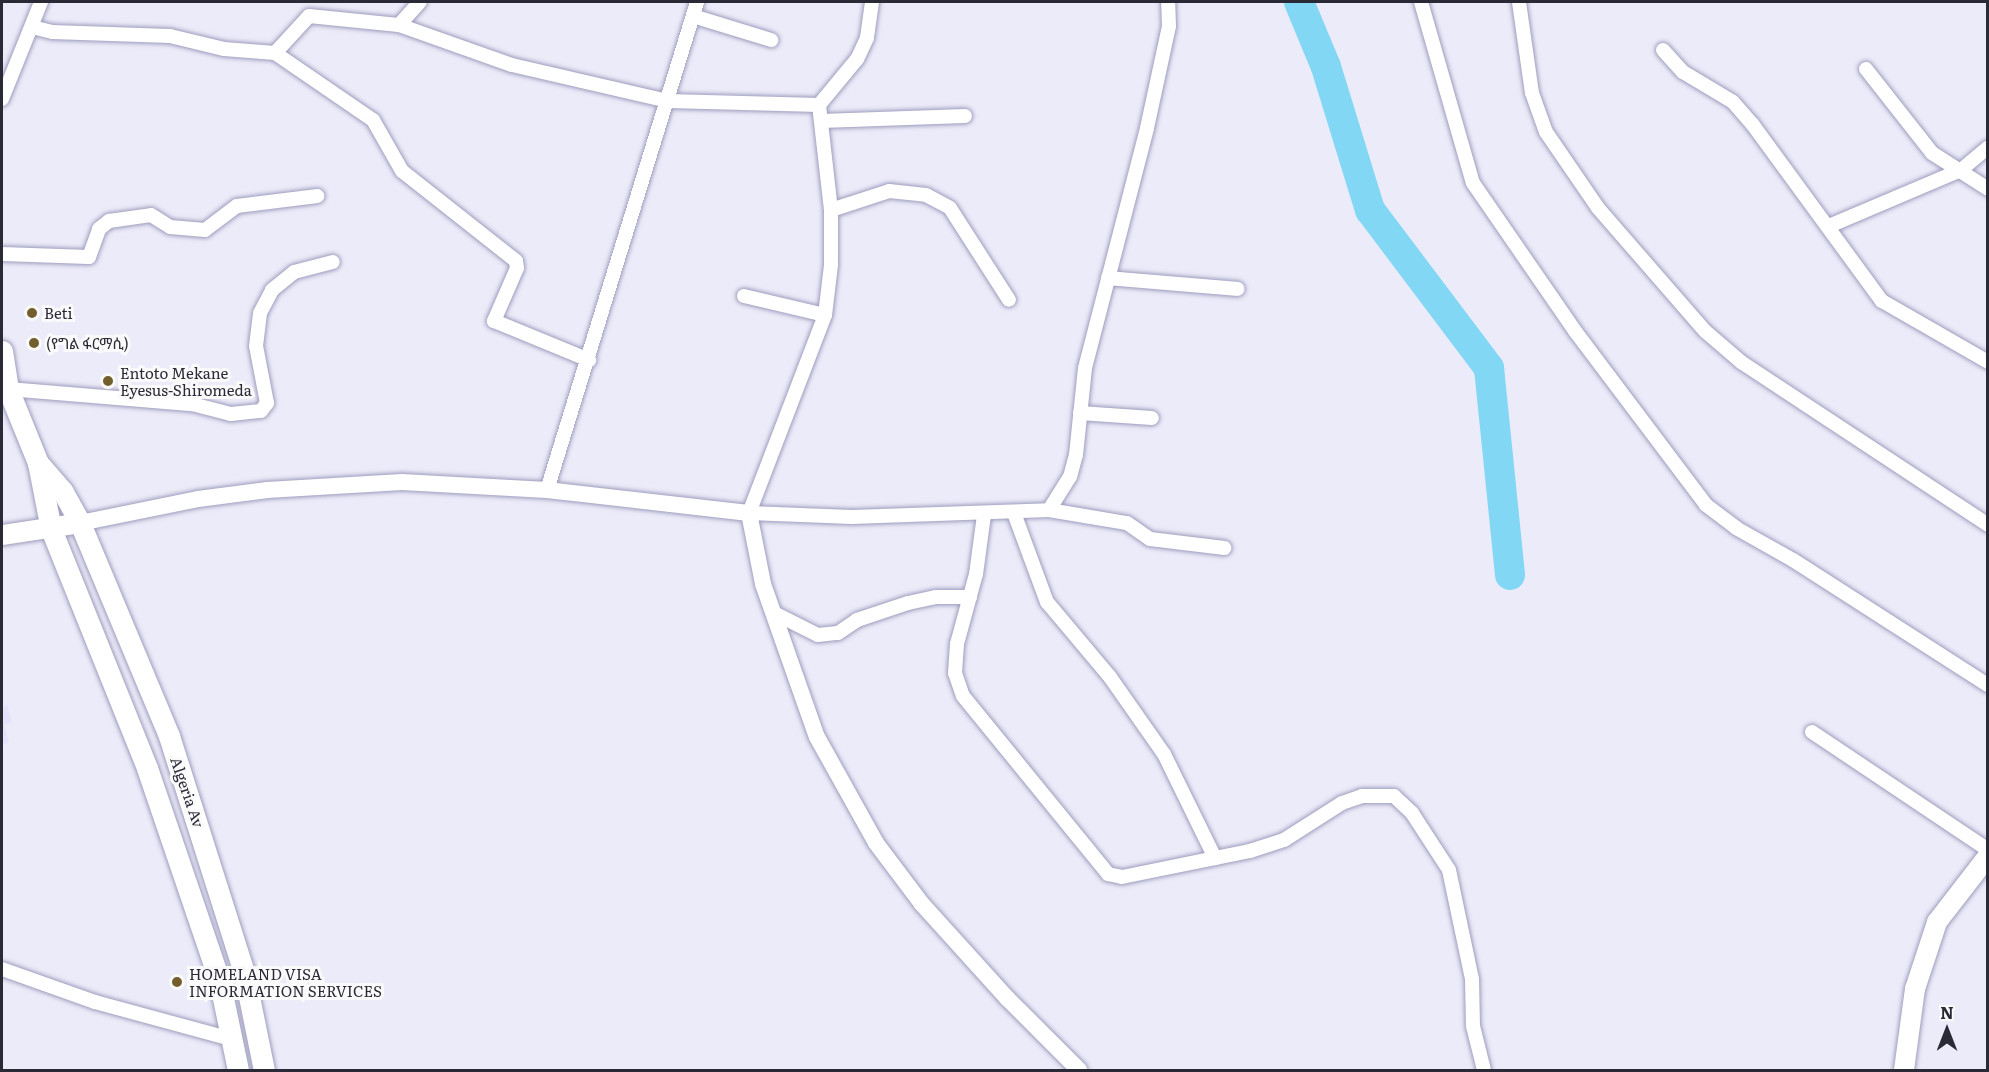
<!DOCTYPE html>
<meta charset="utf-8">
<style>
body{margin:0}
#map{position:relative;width:1989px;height:1072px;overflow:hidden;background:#ebebf9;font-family:Literata,"Noto Sans Ethiopic",serif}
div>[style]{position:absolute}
.built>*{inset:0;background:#e3e3fc}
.river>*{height:30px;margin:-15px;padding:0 15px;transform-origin:15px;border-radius:15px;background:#81d7f4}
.roads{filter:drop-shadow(0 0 2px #9e9dbe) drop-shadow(0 0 2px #9e9dbe)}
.minor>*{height:14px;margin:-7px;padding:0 7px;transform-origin:7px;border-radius:7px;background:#fff}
.tertiary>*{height:16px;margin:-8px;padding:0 8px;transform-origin:8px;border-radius:8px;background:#fff}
.secondary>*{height:20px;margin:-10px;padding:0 10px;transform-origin:10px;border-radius:10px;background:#fff}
.primary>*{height:21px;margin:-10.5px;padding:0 10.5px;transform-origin:10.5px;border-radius:10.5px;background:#fff}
.dots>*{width:16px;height:16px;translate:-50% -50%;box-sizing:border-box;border:3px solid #fafafa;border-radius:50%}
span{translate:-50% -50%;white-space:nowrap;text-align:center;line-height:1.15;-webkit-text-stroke:6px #fafafa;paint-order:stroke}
.poi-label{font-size:15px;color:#2a2a37}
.left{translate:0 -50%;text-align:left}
.street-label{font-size:15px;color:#2a2a37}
.frame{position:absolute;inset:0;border:3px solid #2a2a37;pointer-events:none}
.north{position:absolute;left:1917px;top:1000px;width:60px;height:60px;-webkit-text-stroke:4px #fafafa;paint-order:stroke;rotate:0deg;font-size:16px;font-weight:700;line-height:24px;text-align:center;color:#2a2a37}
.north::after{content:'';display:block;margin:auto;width:21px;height:27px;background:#2a2a37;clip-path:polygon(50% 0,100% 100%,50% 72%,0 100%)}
</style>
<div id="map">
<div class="built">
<i style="clip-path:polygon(7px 705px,12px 722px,4px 725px,9px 742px,2px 745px,2px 707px)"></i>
</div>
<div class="river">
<i style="left:1299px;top:2px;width:70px;rotate:67.4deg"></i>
<i style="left:1326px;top:67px;width:150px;rotate:72.9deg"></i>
<i style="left:1370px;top:210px;width:198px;rotate:53deg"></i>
<i style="left:1489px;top:368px;width:208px;rotate:84.2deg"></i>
</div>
<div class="roads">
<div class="minor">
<i style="left:872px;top:2px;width:36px;rotate:98deg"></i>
<i style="left:867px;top:38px;width:23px;rotate:115deg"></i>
<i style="left:857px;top:59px;width:60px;rotate:129.6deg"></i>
<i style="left:819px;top:105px;width:106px;rotate:83.5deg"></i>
<i style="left:831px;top:210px;width:55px;rotate:90deg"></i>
<i style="left:831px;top:265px;width:50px;rotate:96.8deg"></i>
<i style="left:825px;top:315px;width:212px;rotate:111deg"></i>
<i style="left:749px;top:513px;width:103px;rotate:2.2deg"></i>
<i style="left:852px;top:517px;width:197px;rotate:-2deg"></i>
<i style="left:1049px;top:510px;width:79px;rotate:9.5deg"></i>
<i style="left:1127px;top:523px;width:28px;rotate:35deg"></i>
<i style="left:1150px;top:539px;width:75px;rotate:6.9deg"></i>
<i style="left:1421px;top:2px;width:188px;rotate:74deg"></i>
<i style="left:1473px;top:183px;width:180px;rotate:55.4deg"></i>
<i style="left:1575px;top:331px;width:218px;rotate:53deg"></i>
<i style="left:1706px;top:505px;width:38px;rotate:37deg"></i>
<i style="left:1736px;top:528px;width:65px;rotate:29.3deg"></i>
<i style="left:1793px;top:560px;width:232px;rotate:32.7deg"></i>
<i style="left:1519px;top:2px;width:92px;rotate:81.9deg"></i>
<i style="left:1532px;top:93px;width:41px;rotate:70.3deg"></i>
<i style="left:1546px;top:132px;width:92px;rotate:55.6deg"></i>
<i style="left:1598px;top:208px;width:163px;rotate:49deg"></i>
<i style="left:1705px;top:331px;width:48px;rotate:40.7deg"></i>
<i style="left:1741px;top:362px;width:296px;rotate:33.4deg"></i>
<i style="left:693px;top:16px;width:82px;rotate:17.1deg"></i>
<i style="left:399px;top:25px;width:31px;rotate:-48deg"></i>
<i style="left:32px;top:27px;width:21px;rotate:14deg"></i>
<i style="left:52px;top:32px;width:118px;rotate:1.9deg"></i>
<i style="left:170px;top:36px;width:56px;rotate:13.5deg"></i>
<i style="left:224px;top:49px;width:51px;rotate:4.5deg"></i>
<i style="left:275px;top:53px;width:50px;rotate:-47.4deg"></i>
<i style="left:309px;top:16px;width:90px;rotate:5.7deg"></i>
<i style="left:399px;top:25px;width:120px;rotate:19.5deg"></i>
<i style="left:512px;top:65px;width:160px;rotate:13deg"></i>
<i style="left:668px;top:101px;width:151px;rotate:1.5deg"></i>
<i style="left:1663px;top:50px;width:30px;rotate:48deg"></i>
<i style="left:1683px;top:72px;width:58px;rotate:31deg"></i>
<i style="left:1733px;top:102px;width:30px;rotate:49deg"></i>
<i style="left:1753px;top:125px;width:218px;rotate:53.8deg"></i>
<i style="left:1882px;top:301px;width:122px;rotate:29.9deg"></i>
<i style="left:275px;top:53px;width:119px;rotate:34.4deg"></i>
<i style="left:373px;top:120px;width:59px;rotate:60.4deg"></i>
<i style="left:402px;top:171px;width:145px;rotate:38.3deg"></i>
<i style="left:516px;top:261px;width:7px;rotate:82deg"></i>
<i style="left:517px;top:268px;width:58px;rotate:113.5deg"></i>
<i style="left:494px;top:321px;width:103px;rotate:22.3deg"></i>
<i style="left:1866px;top:69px;width:107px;rotate:51.8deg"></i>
<i style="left:1932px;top:153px;width:67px;rotate:32.7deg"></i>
<i style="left:2px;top:99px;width:105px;rotate:-68.1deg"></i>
<i style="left:821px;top:121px;width:144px;rotate:-2deg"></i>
<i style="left:831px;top:210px;width:61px;rotate:-18.1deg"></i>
<i style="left:889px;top:191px;width:37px;rotate:6deg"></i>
<i style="left:926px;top:195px;width:27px;rotate:28deg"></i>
<i style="left:950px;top:208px;width:109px;rotate:57.3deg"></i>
<i style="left:1829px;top:226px;width:143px;rotate:-23deg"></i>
<i style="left:1961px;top:170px;width:35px;rotate:-40deg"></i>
<i style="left:2px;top:254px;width:87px;rotate:2deg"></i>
<i style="left:89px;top:257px;width:30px;rotate:-70deg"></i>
<i style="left:99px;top:229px;width:13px;rotate:-39deg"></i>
<i style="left:109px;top:221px;width:42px;rotate:-8.1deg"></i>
<i style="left:151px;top:215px;width:22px;rotate:32deg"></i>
<i style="left:170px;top:227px;width:35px;rotate:5deg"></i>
<i style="left:205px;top:230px;width:40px;rotate:-37deg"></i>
<i style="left:237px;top:206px;width:81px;rotate:-7.1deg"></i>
<i style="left:1108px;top:278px;width:130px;rotate:4.8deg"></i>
<i style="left:744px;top:296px;width:83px;rotate:13.2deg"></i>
<i style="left:8px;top:389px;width:185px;rotate:4.7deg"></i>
<i style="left:192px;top:404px;width:40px;rotate:14.4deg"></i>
<i style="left:231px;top:414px;width:30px;rotate:-6deg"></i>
<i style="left:261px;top:411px;width:10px;rotate:-53deg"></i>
<i style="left:267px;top:403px;width:58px;rotate:-100.9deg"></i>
<i style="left:256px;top:346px;width:33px;rotate:-83deg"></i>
<i style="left:260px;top:313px;width:26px;rotate:-62deg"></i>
<i style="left:272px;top:290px;width:28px;rotate:-39deg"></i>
<i style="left:294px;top:272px;width:40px;rotate:-14.4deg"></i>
<i style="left:1080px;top:413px;width:72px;rotate:4deg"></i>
<i style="left:547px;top:490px;width:511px;rotate:-72.91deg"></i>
<i style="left:1049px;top:510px;width:39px;rotate:-58deg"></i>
<i style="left:1070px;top:477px;width:23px;rotate:-75deg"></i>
<i style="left:1076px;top:455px;width:87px;rotate:-84.1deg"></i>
<i style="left:1085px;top:368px;width:248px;rotate:-75.5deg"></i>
<i style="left:1147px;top:128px;width:104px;rotate:-77.8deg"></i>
<i style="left:1169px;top:26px;width:24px;rotate:-92deg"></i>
<i style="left:1014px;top:513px;width:95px;rotate:69.7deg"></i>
<i style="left:1047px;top:602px;width:98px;rotate:50deg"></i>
<i style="left:1110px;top:677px;width:94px;rotate:55deg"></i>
<i style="left:1164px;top:754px;width:116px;rotate:63.9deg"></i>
<i style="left:984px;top:515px;width:60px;rotate:97.7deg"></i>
<i style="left:976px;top:574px;width:73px;rotate:105.2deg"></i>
<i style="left:957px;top:644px;width:29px;rotate:94deg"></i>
<i style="left:955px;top:673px;width:24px;rotate:71deg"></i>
<i style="left:963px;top:696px;width:230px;rotate:50.8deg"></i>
<i style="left:1108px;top:874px;width:14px;rotate:12deg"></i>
<i style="left:1122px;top:877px;width:131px;rotate:-11.5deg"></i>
<i style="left:1250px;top:851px;width:36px;rotate:-18deg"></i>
<i style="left:1284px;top:840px;width:69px;rotate:-32.5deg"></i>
<i style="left:1342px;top:803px;width:21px;rotate:-19deg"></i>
<i style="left:1362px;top:796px;width:32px"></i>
<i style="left:1394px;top:796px;width:25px;rotate:43deg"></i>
<i style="left:1412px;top:813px;width:68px;rotate:57deg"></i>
<i style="left:1449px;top:870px;width:111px;rotate:78.1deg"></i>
<i style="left:1472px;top:979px;width:47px;rotate:88.8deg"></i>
<i style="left:1473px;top:1026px;width:45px;rotate:76deg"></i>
<i style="left:774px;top:613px;width:49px;rotate:26.6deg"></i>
<i style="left:818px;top:635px;width:20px;rotate:-6deg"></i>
<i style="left:838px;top:633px;width:23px;rotate:-34deg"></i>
<i style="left:857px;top:620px;width:54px;rotate:-18.4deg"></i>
<i style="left:908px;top:603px;width:29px;rotate:-12deg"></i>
<i style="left:936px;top:597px;width:34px"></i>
<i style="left:1812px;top:732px;width:212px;rotate:33.8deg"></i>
<i style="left:2px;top:969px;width:99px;rotate:19.5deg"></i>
<i style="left:95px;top:1002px;width:141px;rotate:15.2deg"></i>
</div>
<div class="tertiary">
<i style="left:80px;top:523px;width:120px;rotate:-11.5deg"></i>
<i style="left:198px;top:499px;width:70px;rotate:-7.4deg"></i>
<i style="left:267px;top:490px;width:135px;rotate:-3.4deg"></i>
<i style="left:402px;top:482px;width:145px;rotate:3.2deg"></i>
<i style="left:547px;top:490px;width:203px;rotate:6.5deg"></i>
<i style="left:749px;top:513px;width:72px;rotate:78.8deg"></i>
<i style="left:763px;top:584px;width:162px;rotate:70.6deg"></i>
<i style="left:817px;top:737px;width:121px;rotate:60.9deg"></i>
<i style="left:876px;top:843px;width:76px;rotate:53deg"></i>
<i style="left:922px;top:904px;width:127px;rotate:47.9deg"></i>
<i style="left:1007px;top:998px;width:102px;rotate:45deg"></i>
</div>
<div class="secondary">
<i style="left:2px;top:535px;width:79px;rotate:-8.7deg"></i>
<i style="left:1904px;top:1070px;width:82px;rotate:-82.3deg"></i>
<i style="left:1915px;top:989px;width:71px;rotate:-71.8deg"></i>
<i style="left:1937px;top:922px;width:83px;rotate:-52.3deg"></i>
</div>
<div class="primary">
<i style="left:2px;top:351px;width:38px;rotate:81deg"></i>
<i style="left:8px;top:389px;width:80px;rotate:67.9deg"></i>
<i style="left:38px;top:463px;width:67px;rotate:78.9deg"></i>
<i style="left:51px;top:529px;width:258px;rotate:68.1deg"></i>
<i style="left:147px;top:768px;width:223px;rotate:71.2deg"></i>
<i style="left:219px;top:979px;width:93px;rotate:78.2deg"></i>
<i style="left:38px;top:463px;width:38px;rotate:49deg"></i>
<i style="left:63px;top:492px;width:35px;rotate:61deg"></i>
<i style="left:80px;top:523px;width:231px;rotate:67.3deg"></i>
<i style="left:169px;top:736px;width:248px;rotate:72.4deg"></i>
<i style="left:244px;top:972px;width:100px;rotate:78.5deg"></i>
</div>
</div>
<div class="dots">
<i style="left:32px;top:313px;background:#735f2e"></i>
<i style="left:34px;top:343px;background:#735f2e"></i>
<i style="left:108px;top:381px;background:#735f2e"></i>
<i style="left:177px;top:982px;background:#735f2e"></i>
</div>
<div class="poi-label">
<span class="left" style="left:44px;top:313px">Beti</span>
<span class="left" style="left:46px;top:343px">(የግል ፋርማሲ)</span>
<span class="left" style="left:120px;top:381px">Entoto Mekane<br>Eyesus-Shiromeda</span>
<span class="left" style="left:189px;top:982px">HOMELAND VISA<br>INFORMATION SERVICES</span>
</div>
<div class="street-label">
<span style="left:188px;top:792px;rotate:71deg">Algeria Av</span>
</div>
<div class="frame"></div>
<div class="north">N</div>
</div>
